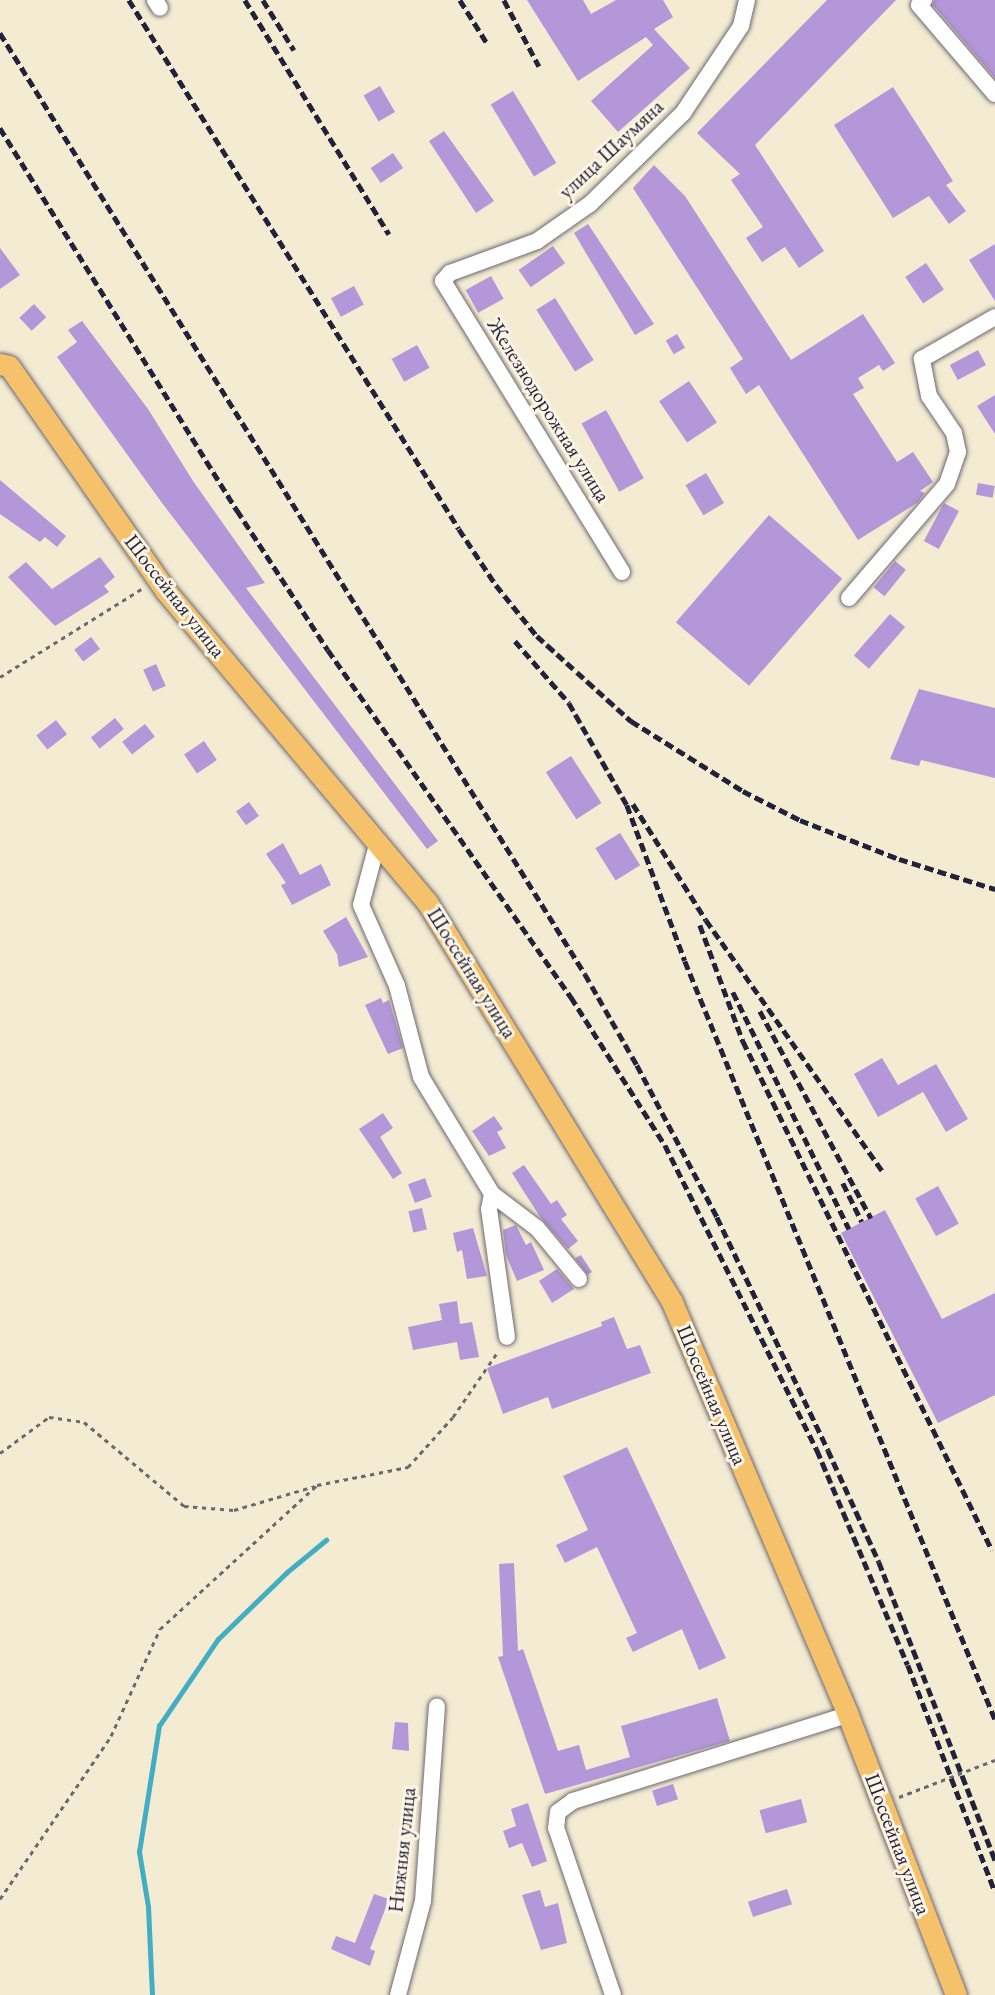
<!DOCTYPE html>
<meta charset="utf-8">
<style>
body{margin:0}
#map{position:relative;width:995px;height:1995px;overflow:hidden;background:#f4ebd3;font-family:"EB Garamond",serif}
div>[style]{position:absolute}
.stream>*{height:4.5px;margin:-2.25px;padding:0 2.25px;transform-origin:2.25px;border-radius:2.25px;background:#43aec2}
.building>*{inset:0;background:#b397d8;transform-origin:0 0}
.path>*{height:3px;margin-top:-1.5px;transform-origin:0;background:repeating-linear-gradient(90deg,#6c6870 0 4.5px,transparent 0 9px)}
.roads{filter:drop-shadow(0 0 2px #6c6870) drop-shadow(0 0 2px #6c6870)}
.minor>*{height:16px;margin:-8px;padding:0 8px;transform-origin:8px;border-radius:8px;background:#fff}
.major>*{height:21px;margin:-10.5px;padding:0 10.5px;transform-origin:10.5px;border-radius:10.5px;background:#f5c16b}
.rail>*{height:4.5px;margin-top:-2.25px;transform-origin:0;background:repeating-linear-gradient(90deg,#22223b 0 9px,transparent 0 13.5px)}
span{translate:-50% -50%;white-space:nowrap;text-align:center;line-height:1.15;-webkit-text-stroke:6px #fcf5e5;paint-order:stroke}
.street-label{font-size:21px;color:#22223b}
</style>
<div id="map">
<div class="stream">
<i style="left:152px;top:1995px;width:88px;rotate:-92.6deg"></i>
<i style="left:148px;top:1907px;width:56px;rotate:-99.3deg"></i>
<i style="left:139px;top:1852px;width:128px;rotate:-81deg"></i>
<i style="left:159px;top:1726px;width:105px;rotate:-55.9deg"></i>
<i style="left:218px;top:1639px;width:95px;rotate:-44.1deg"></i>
<i style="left:286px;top:1573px;width:52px;rotate:-39.5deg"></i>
</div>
<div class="building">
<i style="clip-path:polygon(527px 0,583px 0,591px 14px,616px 0,663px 0,673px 17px,654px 29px,690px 68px,618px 132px,591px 101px,653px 45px,646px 37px,578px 81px)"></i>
<i style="clip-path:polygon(827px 0,896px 0,755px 145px,824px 251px,799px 268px,785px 247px,762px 262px,746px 238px,763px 227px,731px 180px,740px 174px,697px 133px)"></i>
<i style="clip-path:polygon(934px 0,995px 0,995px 78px,933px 5px)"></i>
<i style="left:380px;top:86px;width:30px;height:19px;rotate:60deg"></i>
<i style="clip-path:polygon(893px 87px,953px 181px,946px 185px,966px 211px,949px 224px,929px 196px,893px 218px,834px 125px)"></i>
<i style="left:513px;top:91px;width:84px;height:26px;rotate:59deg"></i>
<i style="clip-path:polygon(444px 131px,494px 201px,476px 213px,429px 141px)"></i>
<i style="left:393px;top:153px;width:18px;height:27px;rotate:56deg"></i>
<i style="clip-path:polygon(654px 165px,685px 196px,791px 360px,863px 314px,895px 363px,883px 371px,879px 365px,858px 378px,864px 388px,853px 394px,897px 462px,913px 452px,933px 482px,920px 491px,925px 493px,917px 503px,858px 540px,759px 385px,746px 394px,730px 368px,743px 359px,633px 188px)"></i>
<i style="clip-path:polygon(588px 224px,654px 324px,635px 335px,574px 233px)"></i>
<i style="clip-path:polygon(995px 244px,995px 301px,969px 260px)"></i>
<i style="left:553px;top:246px;width:21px;height:42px;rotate:55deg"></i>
<i style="clip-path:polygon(0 248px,20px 275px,0 289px)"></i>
<i style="left:926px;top:263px;width:32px;height:25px;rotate:56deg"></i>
<i style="left:491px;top:276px;width:26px;height:29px;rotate:61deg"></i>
<i style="left:354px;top:286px;width:21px;height:26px;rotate:62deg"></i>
<i style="left:555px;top:298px;width:73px;height:22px;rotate:58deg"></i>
<i style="left:34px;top:304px;width:18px;height:20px;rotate:47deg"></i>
<i style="clip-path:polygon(82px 321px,148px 409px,193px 481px,265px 583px,246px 588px,438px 841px,427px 849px,162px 503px,57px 357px,77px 342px,68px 330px)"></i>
<i style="left:677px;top:334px;width:16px;height:13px;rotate:60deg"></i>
<i style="left:417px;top:345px;width:26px;height:29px;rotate:61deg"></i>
<i style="left:978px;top:350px;width:17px;height:32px;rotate:62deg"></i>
<i style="left:689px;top:381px;width:50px;height:36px;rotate:56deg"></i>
<i style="clip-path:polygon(995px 395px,995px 434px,977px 406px)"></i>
<i style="left:606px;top:410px;width:78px;height:28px;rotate:61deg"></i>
<i style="left:706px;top:473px;width:35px;height:24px;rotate:59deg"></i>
<i style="clip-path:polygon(0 480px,66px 536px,57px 547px,45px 537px,40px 542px,0 514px)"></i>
<i style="left:978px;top:483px;width:17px;height:12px;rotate:10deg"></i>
<i style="left:944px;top:503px;width:17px;height:43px;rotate:28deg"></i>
<i style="left:769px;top:515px;width:97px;height:142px;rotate:41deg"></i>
<i style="clip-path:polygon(100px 557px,115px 577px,104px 586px,109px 592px,55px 626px,8px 577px,26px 562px,52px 589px)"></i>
<i style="left:895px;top:561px;width:14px;height:34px;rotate:39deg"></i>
<i style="left:890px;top:614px;width:20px;height:55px;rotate:41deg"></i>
<i style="left:91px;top:637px;width:15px;height:21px;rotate:53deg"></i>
<i style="left:156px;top:664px;width:24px;height:14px;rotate:66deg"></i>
<i style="clip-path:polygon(919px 689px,995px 708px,995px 778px,921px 760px,919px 766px,890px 759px)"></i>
<i style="left:115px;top:718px;width:14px;height:31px;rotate:51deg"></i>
<i style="left:56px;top:720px;width:18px;height:25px;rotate:52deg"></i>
<i style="left:145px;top:724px;width:16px;height:29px;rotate:52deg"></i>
<i style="left:204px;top:741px;width:23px;height:24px;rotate:56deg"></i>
<i style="left:571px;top:756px;width:56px;height:30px;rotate:57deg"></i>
<i style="left:249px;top:802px;width:17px;height:16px;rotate:54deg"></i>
<i style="left:620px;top:833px;width:38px;height:29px;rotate:58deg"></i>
<i style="clip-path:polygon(283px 843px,300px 875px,321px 864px,331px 885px,292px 905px,281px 885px,286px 883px,266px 854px)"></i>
<i style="clip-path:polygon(346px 917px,368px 957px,339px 967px,337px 954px,323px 931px)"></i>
<i style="clip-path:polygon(381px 998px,383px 1003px,389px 1000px,403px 1048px,388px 1054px,365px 1005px)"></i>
<i style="clip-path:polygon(882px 1058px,898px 1085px,936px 1064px,968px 1119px,946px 1132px,923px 1092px,878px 1117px,854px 1074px)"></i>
<i style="clip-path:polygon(383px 1113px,393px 1128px,380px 1137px,402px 1173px,393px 1179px,359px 1129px)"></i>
<i style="clip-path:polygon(494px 1116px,503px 1129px,497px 1132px,506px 1148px,489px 1156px,472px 1131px)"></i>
<i style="clip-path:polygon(524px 1165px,551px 1204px,557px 1200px,567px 1215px,561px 1219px,578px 1241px,568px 1249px,540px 1217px,512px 1173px)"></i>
<i style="left:425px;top:1178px;width:20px;height:18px;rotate:70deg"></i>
<i style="left:938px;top:1186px;width:43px;height:26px;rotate:61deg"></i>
<i style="left:422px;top:1208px;width:22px;height:14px;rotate:77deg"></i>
<i style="clip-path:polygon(885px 1210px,942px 1319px,995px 1293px,995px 1395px,938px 1423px,841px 1233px)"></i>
<i style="clip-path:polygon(516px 1225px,526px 1245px,531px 1242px,544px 1270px,517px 1281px,506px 1255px,503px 1230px)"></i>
<i style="clip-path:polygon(473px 1228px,487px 1276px,467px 1279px,462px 1250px,457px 1252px,453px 1233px)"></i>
<i style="clip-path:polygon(581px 1255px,592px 1272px,588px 1275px,575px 1258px)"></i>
<i style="clip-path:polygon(557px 1269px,574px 1289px,552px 1303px,539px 1281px)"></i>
<i style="clip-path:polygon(457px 1301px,460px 1324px,472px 1322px,479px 1357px,460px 1360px,457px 1342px,413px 1350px,408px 1327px,442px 1320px,439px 1304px)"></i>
<i style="clip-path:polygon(614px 1317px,627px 1349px,640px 1345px,651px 1373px,552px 1409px,548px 1397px,503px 1414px,487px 1368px,602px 1326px,601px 1322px)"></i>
<i style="clip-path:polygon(627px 1447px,726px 1658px,699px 1670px,682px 1629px,633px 1652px,626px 1638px,637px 1633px,597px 1547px,565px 1563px,556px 1545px,588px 1530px,563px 1476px)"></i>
<i style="clip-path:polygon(514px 1563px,518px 1651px,523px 1649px,558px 1751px,579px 1745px,586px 1770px,630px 1757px,621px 1726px,717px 1698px,730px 1741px,545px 1794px,498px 1657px,503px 1656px,499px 1564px)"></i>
<i style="clip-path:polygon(395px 1722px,408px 1723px,409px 1751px,392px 1749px)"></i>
<i style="left:673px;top:1784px;width:16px;height:22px;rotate:72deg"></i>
<i style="left:801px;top:1799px;width:24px;height:43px;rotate:75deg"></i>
<i style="clip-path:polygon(528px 1803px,547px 1861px,532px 1867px,522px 1843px,509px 1848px,503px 1831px,516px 1826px,511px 1809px)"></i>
<i style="left:787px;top:1889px;width:16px;height:41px;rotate:72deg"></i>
<i style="clip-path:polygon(540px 1890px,545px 1907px,558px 1903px,567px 1943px,541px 1950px,522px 1895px)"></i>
<i style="clip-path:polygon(374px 1894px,389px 1899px,370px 1949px,375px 1951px,370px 1966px,331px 1949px,336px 1936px,355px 1943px)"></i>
</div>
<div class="path">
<i style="left:0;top:677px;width:168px;rotate:-31.9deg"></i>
<i style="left:0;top:1453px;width:61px;rotate:-36.3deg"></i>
<i style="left:49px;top:1417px;width:35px;rotate:8deg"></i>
<i style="left:84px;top:1422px;width:131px;rotate:40deg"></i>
<i style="left:184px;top:1506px;width:50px;rotate:4.6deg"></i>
<i style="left:234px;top:1510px;width:84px;rotate:-16.5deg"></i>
<i style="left:899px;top:1797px;width:103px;rotate:-21.1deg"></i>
<i style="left:0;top:1899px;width:197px;rotate:-55.7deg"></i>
<i style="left:111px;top:1736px;width:118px;rotate:-65.4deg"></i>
<i style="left:160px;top:1629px;width:213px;rotate:-42.5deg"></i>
<i style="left:317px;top:1485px;width:93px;rotate:-11.2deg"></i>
<i style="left:408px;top:1467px;width:67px;rotate:-48deg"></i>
<i style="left:453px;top:1417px;width:81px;rotate:-55.5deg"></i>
</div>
<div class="roads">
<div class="minor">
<i style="left:155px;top:0;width:9px;rotate:58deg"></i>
<i style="left:924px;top:0;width:7px;rotate:135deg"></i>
<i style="left:919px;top:5px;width:117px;rotate:49.5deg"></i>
<i style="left:622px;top:572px;width:342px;rotate:-121.6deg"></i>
<i style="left:443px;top:281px;width:11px;rotate:-49deg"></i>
<i style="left:450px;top:273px;width:93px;rotate:-20.2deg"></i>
<i style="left:537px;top:241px;width:65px;rotate:-34.9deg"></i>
<i style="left:590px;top:204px;width:130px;rotate:-44.4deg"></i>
<i style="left:683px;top:113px;width:105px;rotate:-56.3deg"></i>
<i style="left:741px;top:26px;width:27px;rotate:-77deg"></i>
<i style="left:849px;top:598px;width:150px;rotate:-49.3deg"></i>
<i style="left:947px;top:484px;width:34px;rotate:-71deg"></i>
<i style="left:958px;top:452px;width:19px;rotate:-102deg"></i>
<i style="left:954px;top:433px;width:45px;rotate:-124deg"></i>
<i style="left:929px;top:396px;width:38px;rotate:-101deg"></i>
<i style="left:922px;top:359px;width:84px;rotate:-29.9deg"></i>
<i style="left:378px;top:841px;width:66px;rotate:104.9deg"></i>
<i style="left:361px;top:905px;width:89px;rotate:66deg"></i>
<i style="left:397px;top:986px;width:94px;rotate:75.2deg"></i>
<i style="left:421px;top:1077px;width:137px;rotate:58.7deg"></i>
<i style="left:492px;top:1194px;width:56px;rotate:37.1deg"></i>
<i style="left:537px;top:1228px;width:66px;rotate:50.5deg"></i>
<i style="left:492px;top:1194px;width:15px;rotate:101deg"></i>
<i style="left:489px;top:1209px;width:129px;rotate:82deg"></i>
<i style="left:398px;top:1995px;width:97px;rotate:-75.1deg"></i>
<i style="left:423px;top:1901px;width:195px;rotate:-85.9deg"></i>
<i style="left:613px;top:1995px;width:176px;rotate:-108.8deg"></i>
<i style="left:556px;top:1828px;width:16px;rotate:-83deg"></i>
<i style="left:558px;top:1812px;width:19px;rotate:-36deg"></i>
<i style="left:573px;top:1801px;width:288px;rotate:-17.4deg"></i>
</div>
<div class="major">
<i style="left:0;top:364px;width:9px;rotate:13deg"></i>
<i style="left:9px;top:366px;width:273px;rotate:55.1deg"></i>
<i style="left:165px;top:590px;width:407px;rotate:50deg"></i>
<i style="left:427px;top:902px;width:469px;rotate:58.5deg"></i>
<i style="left:672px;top:1302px;width:449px;rotate:66.9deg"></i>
<i style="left:848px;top:1715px;width:300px;rotate:68.9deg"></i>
</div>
</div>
<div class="rail">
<i style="left:129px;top:0;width:623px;rotate:58.04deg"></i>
<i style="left:459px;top:529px;width:67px;rotate:56.5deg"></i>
<i style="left:496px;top:585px;width:65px;rotate:51.2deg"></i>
<i style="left:537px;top:636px;width:127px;rotate:42.1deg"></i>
<i style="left:631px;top:721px;width:132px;rotate:32deg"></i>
<i style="left:743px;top:791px;width:64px;rotate:27deg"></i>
<i style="left:800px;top:820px;width:106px;rotate:21.5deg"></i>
<i style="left:899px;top:859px;width:101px;rotate:17.4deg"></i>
<i style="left:245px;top:0;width:275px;rotate:58.4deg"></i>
<i style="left:263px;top:0;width:59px;rotate:58.2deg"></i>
<i style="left:460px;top:0;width:51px;rotate:57.9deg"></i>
<i style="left:504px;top:0;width:75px;rotate:62.1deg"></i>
<i style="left:0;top:33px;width:1108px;rotate:58.13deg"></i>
<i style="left:585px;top:974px;width:105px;rotate:60.3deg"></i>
<i style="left:637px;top:1065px;width:172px;rotate:62.2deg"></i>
<i style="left:717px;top:1217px;width:258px;rotate:64.5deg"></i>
<i style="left:828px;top:1450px;width:123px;rotate:65.5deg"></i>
<i style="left:879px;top:1562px;width:320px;rotate:68.7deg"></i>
<i style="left:0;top:128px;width:450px;rotate:58.2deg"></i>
<i style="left:237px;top:510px;width:167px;rotate:57deg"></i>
<i style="left:328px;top:650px;width:424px;rotate:55deg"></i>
<i style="left:571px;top:997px;width:175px;rotate:57.6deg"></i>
<i style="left:665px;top:1145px;width:341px;rotate:63.5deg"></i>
<i style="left:817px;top:1450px;width:233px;rotate:67.1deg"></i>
<i style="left:908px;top:1665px;width:243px;rotate:69deg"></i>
<i style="left:515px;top:641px;width:82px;rotate:48.9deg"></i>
<i style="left:569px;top:703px;width:117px;rotate:60.4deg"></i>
<i style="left:627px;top:805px;width:166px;rotate:69.6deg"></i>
<i style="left:685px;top:961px;width:819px;rotate:67.76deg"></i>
<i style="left:633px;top:804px;width:137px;rotate:57.8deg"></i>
<i style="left:706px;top:920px;width:308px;rotate:54.9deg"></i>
<i style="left:700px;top:925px;width:124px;rotate:69.7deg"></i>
<i style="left:743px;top:1041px;width:567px;rotate:63.93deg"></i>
<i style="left:733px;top:992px;width:264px;rotate:63.9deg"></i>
<i style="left:760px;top:1011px;width:235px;rotate:61.8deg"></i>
<i style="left:843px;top:1183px;width:43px;rotate:64deg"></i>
</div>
<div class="street-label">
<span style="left:611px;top:149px;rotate:-43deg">улица Шаумяна</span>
<span style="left:549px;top:410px;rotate:58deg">Железнодорожная улица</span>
<span style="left:175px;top:596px;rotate:52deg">Шоссейная улица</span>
<span style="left:472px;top:973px;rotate:58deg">Шоссейная улица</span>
<span style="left:712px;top:1395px;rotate:67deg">Шоссейная улица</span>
<span style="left:898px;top:1844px;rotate:69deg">Шоссейная улица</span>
<span style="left:402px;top:1850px;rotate:-84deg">Нижняя улица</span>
</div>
</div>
